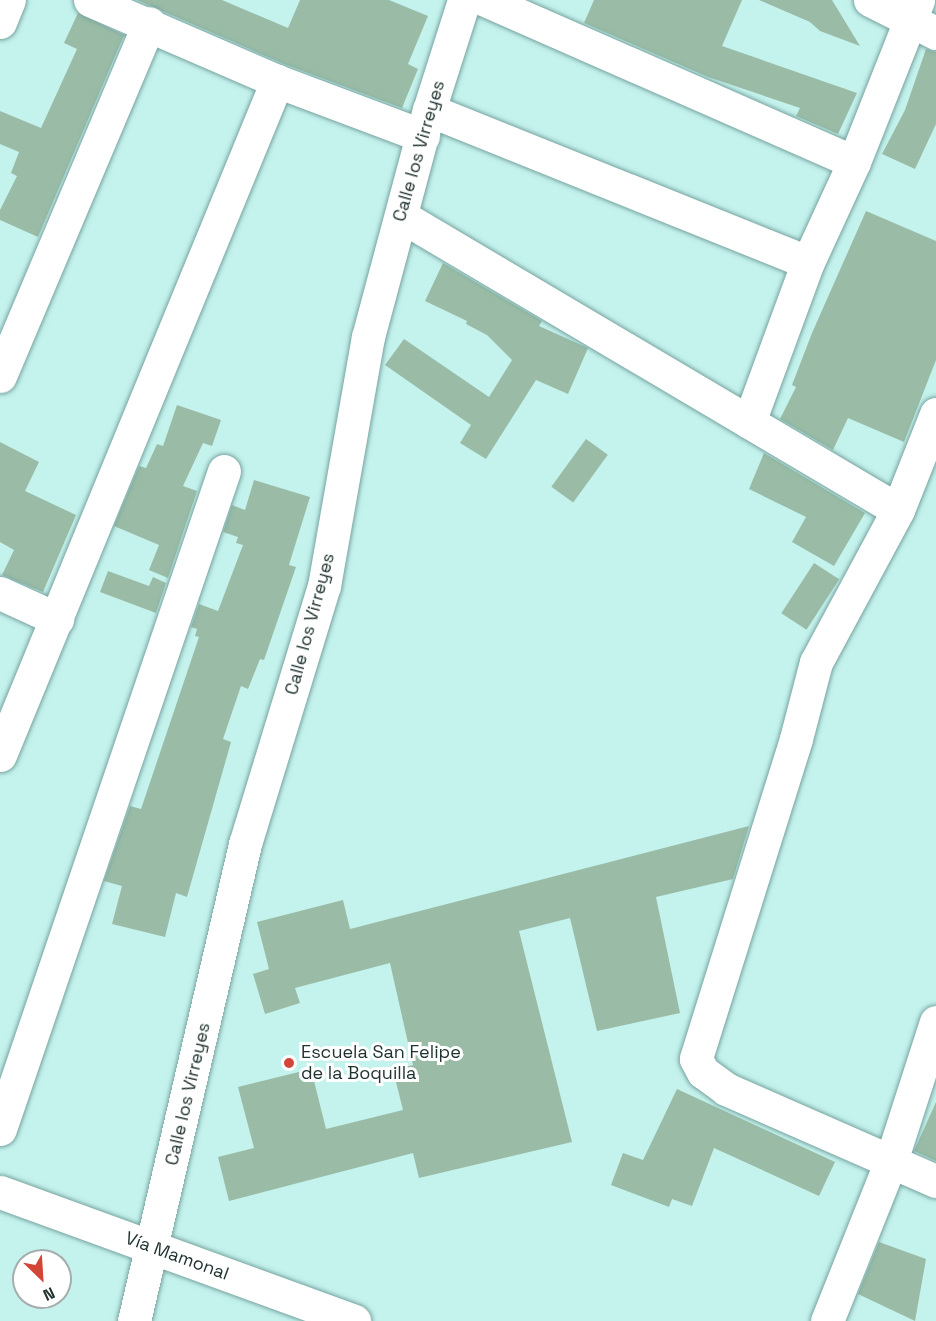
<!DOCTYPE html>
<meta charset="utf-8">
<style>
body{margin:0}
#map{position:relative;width:936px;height:1321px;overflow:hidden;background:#c4f2ed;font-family:"Space Grotesk",sans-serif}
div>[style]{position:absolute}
.building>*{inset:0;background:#9abca6;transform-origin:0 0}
.roads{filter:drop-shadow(0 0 2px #77a39f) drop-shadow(0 0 2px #77a39f)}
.minor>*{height:33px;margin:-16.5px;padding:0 16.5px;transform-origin:16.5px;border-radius:16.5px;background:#fff}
.dots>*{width:16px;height:16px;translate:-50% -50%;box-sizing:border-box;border:3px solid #fff;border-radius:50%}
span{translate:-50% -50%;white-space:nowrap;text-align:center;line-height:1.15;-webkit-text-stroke:6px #fff;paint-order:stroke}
.street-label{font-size:18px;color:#213331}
.poi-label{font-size:18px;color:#213331}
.left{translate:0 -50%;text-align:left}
.north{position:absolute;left:12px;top:1249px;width:60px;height:60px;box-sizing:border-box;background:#fff;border:2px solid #a6adad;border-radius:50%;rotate:155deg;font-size:16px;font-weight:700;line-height:24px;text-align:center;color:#213331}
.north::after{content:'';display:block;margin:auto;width:21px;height:27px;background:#d34637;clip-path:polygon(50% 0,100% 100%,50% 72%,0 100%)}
</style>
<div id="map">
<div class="building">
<i style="clip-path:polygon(137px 0,222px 0,288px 28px,300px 0,389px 0,428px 16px,408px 64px,418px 69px,402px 108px,284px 64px)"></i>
<i style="clip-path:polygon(594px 0,742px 0,722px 46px,857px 93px,838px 134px,796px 116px,800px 108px,708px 77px,584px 23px)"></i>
<i style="clip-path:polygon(759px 0,832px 0,860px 46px,820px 31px,810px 22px)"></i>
<i style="clip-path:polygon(78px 13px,124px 35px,38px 237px,0 220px,0 210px,17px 176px,11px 173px,19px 152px,0 144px,0 111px,41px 128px,77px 49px,64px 43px)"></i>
<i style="clip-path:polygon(926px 49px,936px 52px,936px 124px,915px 169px,882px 154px,905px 110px)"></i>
<i style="clip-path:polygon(866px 211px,936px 241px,936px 360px,904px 442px,848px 418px,833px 450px,780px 419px,796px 387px,792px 385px,812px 333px)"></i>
<i style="clip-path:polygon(443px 263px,542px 321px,539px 326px,588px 348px,568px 394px,536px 380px,486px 459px,460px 443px,471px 425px,385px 365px,404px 339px,489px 397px,512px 360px,487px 335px,466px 324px,467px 321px,425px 301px)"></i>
<i style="clip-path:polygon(177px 405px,221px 420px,212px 446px,203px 443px,183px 486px,197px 491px,168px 578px,149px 570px,159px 545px,114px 526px,139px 466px,146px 468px,157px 444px,163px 446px)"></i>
<i style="left:586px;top:439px;width:27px;height:59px;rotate:36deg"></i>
<i style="clip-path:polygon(0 442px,39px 462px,25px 491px,76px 515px,43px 592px,2px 575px,14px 550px,0 542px)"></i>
<i style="clip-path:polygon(764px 453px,865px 513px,834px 566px,792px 542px,806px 517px,749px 489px)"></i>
<i style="clip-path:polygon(254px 480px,310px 497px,289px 565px,296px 567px,264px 660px,260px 659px,248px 689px,241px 686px,223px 739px,231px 742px,187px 897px,176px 893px,165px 937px,112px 924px,122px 886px,104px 881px,130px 806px,141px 809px,199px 637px,195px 636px,197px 629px,191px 627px,199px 604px,218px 611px,243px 545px,236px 543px,238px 537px,223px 532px,232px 505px,245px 510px)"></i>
<i style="left:814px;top:563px;width:30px;height:60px;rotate:33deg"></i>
<i style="clip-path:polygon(108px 571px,149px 586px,153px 577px,166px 583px,156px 613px,100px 592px)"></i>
<i style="clip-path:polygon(749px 826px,733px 879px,656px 897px,680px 1013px,597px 1031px,570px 918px,519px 931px,572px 1142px,419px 1178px,413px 1153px,229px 1201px,218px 1157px,254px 1148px,238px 1087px,311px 1069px,326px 1129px,403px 1110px,393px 1070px,413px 1065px,390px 963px,295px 988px,300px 1003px,265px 1014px,253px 974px,269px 969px,257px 922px,343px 900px,350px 929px)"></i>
<i style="clip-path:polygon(677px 1089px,835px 1162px,819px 1196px,714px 1148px,692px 1206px,672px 1199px,669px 1207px,611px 1185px,623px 1153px,643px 1160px)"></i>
<i style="clip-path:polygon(936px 1102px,936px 1161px,914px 1151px)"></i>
<i style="clip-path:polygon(879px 1242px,926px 1259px,915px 1321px,858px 1294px)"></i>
</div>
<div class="roads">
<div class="minor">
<i style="left:90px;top:0;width:204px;rotate:23.4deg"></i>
<i style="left:277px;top:81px;width:156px;rotate:20.6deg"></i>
<i style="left:485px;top:0;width:403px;rotate:23.7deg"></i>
<i style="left:870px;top:0;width:74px;rotate:26.6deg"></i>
<i style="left:0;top:22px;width:24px;rotate:-68deg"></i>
<i style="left:429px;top:110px;width:408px;rotate:21.9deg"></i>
<i style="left:401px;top:216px;width:577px;rotate:30.61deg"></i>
<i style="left:0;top:376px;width:383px;rotate:-67.1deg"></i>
<i style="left:936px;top:414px;width:103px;rotate:111.6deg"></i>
<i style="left:898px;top:510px;width:173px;rotate:118.3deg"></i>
<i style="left:816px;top:662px;width:80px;rotate:104.6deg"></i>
<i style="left:796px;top:739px;width:335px;rotate:107.4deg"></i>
<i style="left:696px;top:1059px;width:15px;rotate:62deg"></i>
<i style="left:703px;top:1072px;width:29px;rotate:36deg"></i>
<i style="left:726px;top:1089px;width:229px;rotate:23.7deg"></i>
<i style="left:749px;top:422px;width:171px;rotate:-69.8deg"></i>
<i style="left:808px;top:262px;width:110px;rotate:-65.3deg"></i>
<i style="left:854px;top:162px;width:174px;rotate:-68.4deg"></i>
<i style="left:0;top:593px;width:63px;rotate:24.5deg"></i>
<i style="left:0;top:755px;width:729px;rotate:-67.66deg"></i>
<i style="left:0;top:1129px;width:695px;rotate:-71.2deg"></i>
<i style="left:0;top:1192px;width:377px;rotate:20deg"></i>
<i style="left:134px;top:1321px;width:490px;rotate:-76.9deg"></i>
<i style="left:245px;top:844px;width:270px;rotate:-73deg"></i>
<i style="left:324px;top:586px;width:253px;rotate:-80deg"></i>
<i style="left:368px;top:337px;width:235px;rotate:-75deg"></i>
<i style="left:429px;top:110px;width:115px;rotate:-72.3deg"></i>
<i style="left:827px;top:1321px;width:172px;rotate:-68.2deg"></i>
<i style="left:891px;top:1161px;width:146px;rotate:-72.1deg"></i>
</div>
</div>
<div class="dots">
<i style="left:289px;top:1063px;background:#d34637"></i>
</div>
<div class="street-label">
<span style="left:419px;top:151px;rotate:-74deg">Calle los Virreyes</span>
<span style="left:310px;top:624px;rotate:-75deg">Calle los Virreyes</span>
<span style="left:188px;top:1094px;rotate:-77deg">Calle los Virreyes</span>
<span style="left:177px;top:1256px;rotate:20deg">Vía Mamonal</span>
</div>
<div class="poi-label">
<span class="left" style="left:301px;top:1063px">Escuela San Felipe<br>de la Boquilla</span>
</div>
<div class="north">N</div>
</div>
